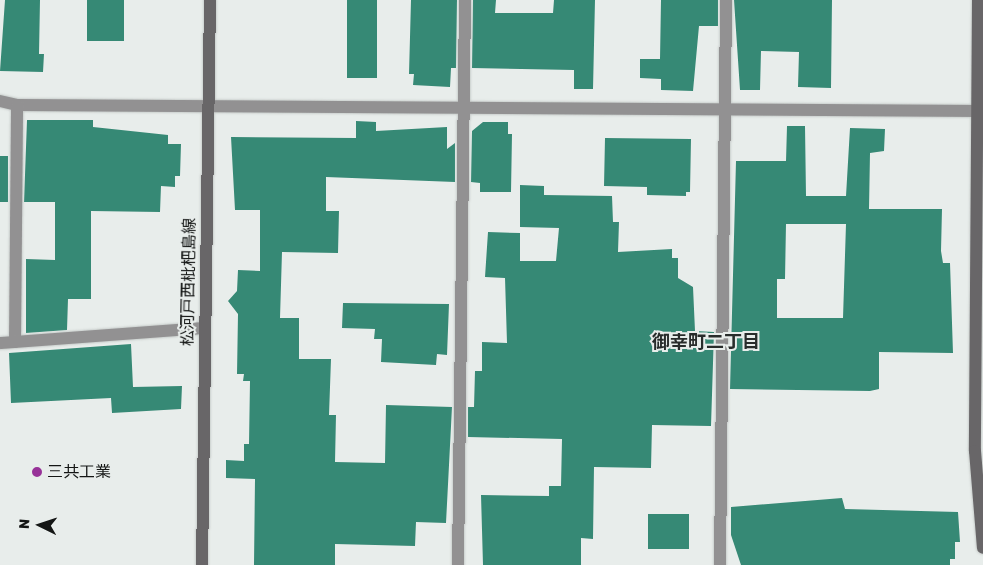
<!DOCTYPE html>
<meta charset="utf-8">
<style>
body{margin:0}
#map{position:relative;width:983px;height:565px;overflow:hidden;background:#e8edeb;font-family:Rubik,"Noto Sans JP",sans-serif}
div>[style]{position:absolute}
.building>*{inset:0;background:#368975;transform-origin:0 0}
.roads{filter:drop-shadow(0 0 1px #c6cbc9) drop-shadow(0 0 1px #c6cbc9)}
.street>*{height:12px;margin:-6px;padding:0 6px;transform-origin:6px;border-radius:6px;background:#929192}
.secondary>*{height:12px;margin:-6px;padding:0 6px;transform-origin:6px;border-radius:6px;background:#686668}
.dots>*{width:14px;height:14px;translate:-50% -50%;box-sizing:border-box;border:2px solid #e8edeb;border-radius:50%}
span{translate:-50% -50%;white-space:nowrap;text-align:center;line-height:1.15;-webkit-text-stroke:4px #e8edeb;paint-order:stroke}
.street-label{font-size:16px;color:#141615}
.poi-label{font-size:16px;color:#141615}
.left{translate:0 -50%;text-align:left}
.neighbourhood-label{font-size:18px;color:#282c2b;font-weight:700}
.north{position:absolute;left:15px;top:500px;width:50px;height:50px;-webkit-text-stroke:4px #e8edeb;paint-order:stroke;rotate:274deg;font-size:14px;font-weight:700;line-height:20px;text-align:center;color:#141615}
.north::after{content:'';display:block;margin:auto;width:18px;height:22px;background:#141615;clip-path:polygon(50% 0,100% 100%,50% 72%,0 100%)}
</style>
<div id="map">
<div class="building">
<i style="clip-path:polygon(5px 0,40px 0,39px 54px,44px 54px,43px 72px,0 71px)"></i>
<i style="left:87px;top:0;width:37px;height:41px"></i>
<i style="left:347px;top:0;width:30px;height:78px"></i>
<i style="clip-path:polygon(411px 0,457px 0,456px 68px,451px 68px,450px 87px,413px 85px,414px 74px,409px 74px)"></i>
<i style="clip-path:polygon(473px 0,496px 0,495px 13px,553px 13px,554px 0,595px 0,593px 89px,574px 89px,574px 70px,472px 68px)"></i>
<i style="clip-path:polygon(661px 0,718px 0,718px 26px,699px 26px,693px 91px,661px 90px,661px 79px,640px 78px,640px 59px,660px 59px)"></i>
<i style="clip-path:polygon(734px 0,832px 0,831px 88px,798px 87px,799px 52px,761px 51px,760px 90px,740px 90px)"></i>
<i style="clip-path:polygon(27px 120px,93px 120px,93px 127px,168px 135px,168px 144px,181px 144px,180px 176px,175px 176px,175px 187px,161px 186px,160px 212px,91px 211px,91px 299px,68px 299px,67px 330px,26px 333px,26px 259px,55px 260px,55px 202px,24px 202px)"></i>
<i style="clip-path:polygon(356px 121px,376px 122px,376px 131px,447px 127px,447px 149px,455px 143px,455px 182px,326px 177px,326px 211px,339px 211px,338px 253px,282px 252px,280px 318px,299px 318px,299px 359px,331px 359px,329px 415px,336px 415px,335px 462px,385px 463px,386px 405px,452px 407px,446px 523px,416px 522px,415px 546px,335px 544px,335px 565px,254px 565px,255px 479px,226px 478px,226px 460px,244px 461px,244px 444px,249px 444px,250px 381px,243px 381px,244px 374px,237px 374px,238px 314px,228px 301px,237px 291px,238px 270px,260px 271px,260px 210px,235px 210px,231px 137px,356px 138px)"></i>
<i style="clip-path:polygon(483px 122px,508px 122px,508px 134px,512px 134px,511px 192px,480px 192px,480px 183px,471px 182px,472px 131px)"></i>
<i style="clip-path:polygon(evenodd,787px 126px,805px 126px,806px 196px,846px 196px,850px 128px,885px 129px,884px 151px,870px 153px,869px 209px,942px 209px,941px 251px,943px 263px,950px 263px,953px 353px,879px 352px,879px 389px,870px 391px,730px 389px,736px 161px,786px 161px,787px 126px,786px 224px,846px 224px,843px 318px,777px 318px,777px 279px,785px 279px,786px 224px)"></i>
<i style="clip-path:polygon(605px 138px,691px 139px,690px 192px,686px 192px,686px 196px,647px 195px,647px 187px,604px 186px)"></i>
<i style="left:0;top:156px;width:8px;height:46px"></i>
<i style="clip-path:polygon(520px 185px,544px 186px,544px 195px,612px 196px,613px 222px,619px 222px,618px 252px,672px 249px,672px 258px,678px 258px,678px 278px,693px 287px,695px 331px,714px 332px,711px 426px,652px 425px,651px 468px,594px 467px,593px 539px,581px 538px,581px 565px,483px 565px,481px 495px,549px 496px,549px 486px,561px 486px,562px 439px,468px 437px,468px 407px,474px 407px,475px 371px,482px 371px,482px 342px,507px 343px,505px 278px,485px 277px,488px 232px,520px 233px,520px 261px,556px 261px,559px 228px,520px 227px)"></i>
<i style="clip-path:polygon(343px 303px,449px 304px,447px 355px,437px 354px,436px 365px,381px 362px,382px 339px,374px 339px,375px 329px,342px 328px)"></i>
<i style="clip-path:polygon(131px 344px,133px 387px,182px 386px,181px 409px,112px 413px,111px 398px,11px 403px,9px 353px)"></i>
<i style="clip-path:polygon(842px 498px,845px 509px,958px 512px,960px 542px,955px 542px,955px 559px,950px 559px,950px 565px,741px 565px,731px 535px,731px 507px)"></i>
<i style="left:648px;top:514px;width:41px;height:35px"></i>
</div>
<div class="roads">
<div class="street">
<i style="left:0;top:101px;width:17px;rotate:13deg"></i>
<i style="left:17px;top:105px;width:966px;rotate:0.36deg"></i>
<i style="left:15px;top:342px;width:237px;rotate:-89.5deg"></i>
<i style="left:0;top:343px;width:205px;rotate:-4.2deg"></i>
<i style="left:458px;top:565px;width:565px;rotate:-89.29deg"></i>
<i style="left:720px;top:565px;width:565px;rotate:-89.39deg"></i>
</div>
<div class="secondary">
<i style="left:978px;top:0;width:451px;rotate:90.4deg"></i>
<i style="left:975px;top:451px;width:97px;rotate:85.3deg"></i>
<i style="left:202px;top:565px;width:565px;rotate:-89.19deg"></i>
</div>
</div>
<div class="dots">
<i style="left:37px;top:472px;background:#973298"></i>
</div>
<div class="street-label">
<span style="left:189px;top:282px;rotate:-89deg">松河戸西枇杷島線</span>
</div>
<div class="poi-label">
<span class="left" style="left:47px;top:472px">三共工業</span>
</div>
<div class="neighbourhood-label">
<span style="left:706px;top:342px">御幸町二丁目</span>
</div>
<div class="north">N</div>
</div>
